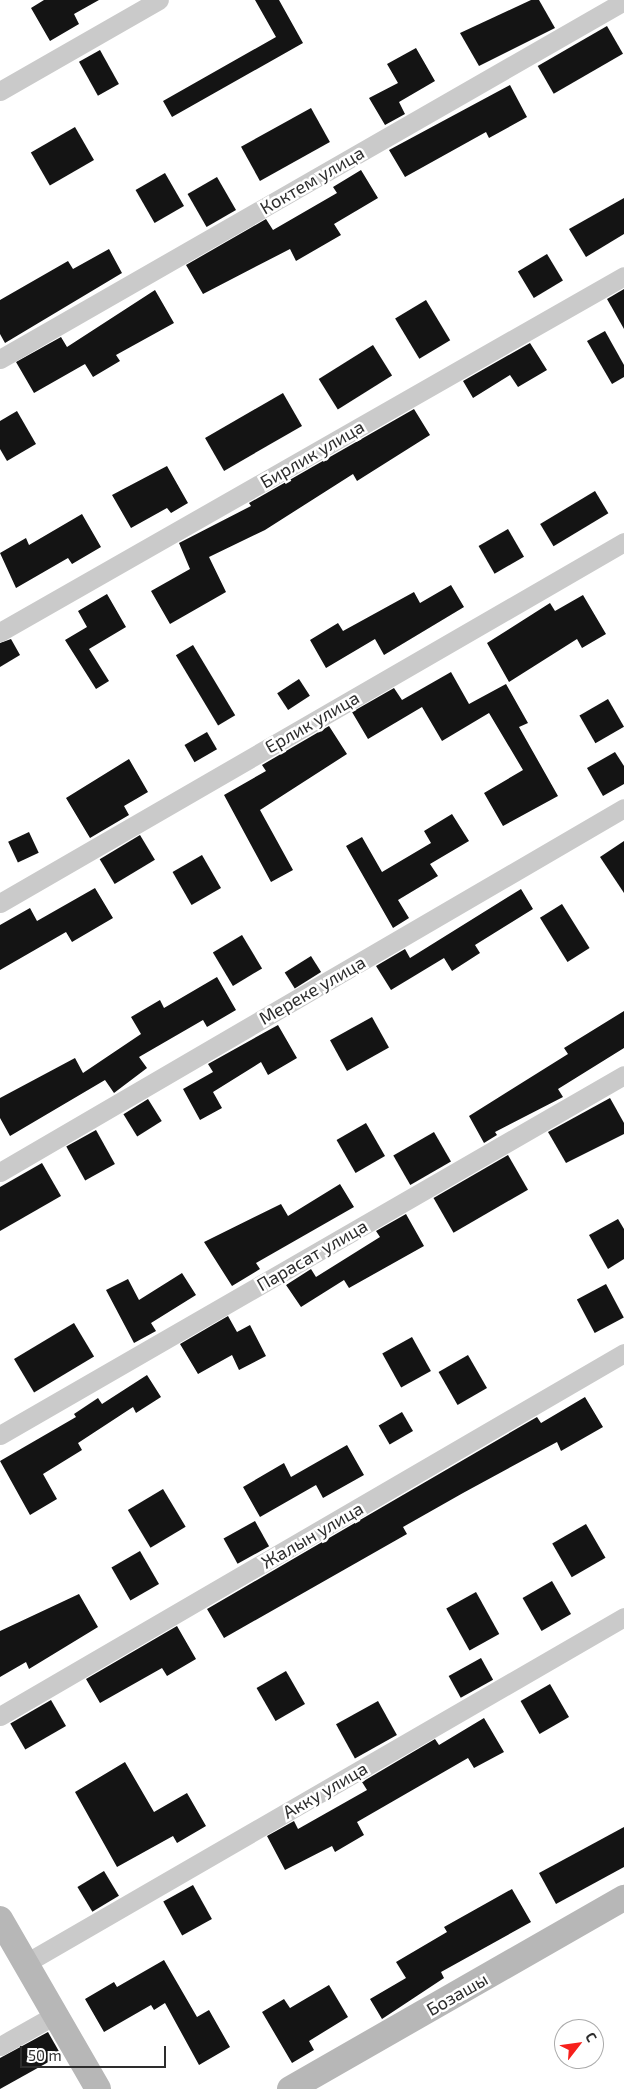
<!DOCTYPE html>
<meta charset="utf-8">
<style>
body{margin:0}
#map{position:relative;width:624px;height:2089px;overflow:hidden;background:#fff;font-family:"Exo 2",sans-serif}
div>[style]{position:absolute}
.building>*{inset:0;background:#141414;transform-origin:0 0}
.street>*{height:19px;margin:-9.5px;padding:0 9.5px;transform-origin:9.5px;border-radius:9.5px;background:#cacaca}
.secondary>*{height:26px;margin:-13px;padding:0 13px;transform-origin:13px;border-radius:13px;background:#b7b7b7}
span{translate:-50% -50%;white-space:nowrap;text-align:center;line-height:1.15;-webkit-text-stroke:5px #fff;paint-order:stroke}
.street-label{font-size:18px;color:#2d2d2d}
.north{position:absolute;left:554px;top:2019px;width:50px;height:50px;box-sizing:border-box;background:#fff;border:1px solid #ababab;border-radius:50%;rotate:60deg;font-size:14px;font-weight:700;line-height:20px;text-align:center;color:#2d2d2d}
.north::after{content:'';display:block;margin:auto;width:18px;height:22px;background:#f7201c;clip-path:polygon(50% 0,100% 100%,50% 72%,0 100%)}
.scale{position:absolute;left:20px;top:2046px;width:146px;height:22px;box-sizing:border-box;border:2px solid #2d2d2d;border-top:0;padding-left:6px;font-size:15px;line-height:18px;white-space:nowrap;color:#2d2d2d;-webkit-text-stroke:4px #fff;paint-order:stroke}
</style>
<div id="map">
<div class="building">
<i style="clip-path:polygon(44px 0,99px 0,74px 14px,79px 24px,50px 41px,31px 8px)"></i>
<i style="clip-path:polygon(255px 0,279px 0,303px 43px,172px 117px,163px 101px,276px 37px)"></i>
<i style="clip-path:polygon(531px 0,539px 0,555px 28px,479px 66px,460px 33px)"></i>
<i style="left:607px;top:26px;width:32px;height:80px;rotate:60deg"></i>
<i style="clip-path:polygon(416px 48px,435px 81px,399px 102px,405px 114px,385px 125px,369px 98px,398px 83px,387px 64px)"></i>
<i style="left:100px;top:50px;width:39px;height:24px;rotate:61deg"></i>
<i style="clip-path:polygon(510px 85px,527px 117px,489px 138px,486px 132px,405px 177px,389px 150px)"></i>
<i style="left:311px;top:108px;width:39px;height:80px;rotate:61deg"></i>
<i style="left:75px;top:127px;width:38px;height:51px;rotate:60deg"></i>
<i style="clip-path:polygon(361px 170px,378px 198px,334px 224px,341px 235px,296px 261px,290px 249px,203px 294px,186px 265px,266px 219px,273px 230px,337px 193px,333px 187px)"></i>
<i style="left:165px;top:173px;width:38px;height:34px;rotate:60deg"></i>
<i style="left:217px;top:177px;width:38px;height:34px;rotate:60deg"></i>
<i style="clip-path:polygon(624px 198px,624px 234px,586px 257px,569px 229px)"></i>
<i style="clip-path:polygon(109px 249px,122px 273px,5px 343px,0 334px,0 300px,68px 261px,73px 269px)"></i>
<i style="left:547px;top:254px;width:31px;height:34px;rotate:59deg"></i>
<i style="clip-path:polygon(624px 289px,624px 329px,607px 299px)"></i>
<i style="clip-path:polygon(155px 290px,174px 323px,116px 355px,120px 361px,93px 377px,85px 364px,34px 393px,16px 362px,61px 337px,67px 347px)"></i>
<i style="left:426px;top:300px;width:47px;height:36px;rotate:59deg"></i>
<i style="clip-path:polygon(605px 331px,624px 365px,624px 377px,612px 384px,587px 341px)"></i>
<i style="clip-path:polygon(530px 343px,547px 370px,518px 387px,510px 375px,473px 398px,463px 381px)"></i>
<i style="left:373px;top:345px;width:36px;height:64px;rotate:58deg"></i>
<i style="left:283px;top:393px;width:38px;height:90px;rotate:60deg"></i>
<i style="clip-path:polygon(414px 409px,430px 435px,357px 481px,353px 474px,265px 530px,209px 557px,226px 592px,170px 624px,151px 591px,190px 569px,179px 543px,251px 506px,249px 503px)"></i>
<i style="clip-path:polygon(17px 411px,36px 444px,7px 461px,0 449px,0 421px)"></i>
<i style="clip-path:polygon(167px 466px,188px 503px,171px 513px,167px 508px,131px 528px,112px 495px)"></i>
<i style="left:595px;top:491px;width:26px;height:64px;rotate:59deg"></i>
<i style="clip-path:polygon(82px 514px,101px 547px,72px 564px,68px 558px,16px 588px,0 553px,26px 538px,29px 545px)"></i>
<i style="left:508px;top:529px;width:32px;height:34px;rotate:60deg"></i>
<i style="clip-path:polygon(451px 585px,464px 607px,384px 655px,375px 639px,326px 668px,310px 640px,338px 623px,343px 631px,414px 592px,420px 603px)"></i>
<i style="clip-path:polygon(107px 594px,126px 627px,89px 649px,109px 681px,96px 689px,65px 640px,87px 627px,78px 611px)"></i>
<i style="clip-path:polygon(583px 595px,606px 634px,582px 648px,577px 639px,509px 682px,487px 643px,550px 603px,555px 611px)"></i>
<i style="clip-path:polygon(11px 639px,20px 655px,0 667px,0 643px)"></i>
<i style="left:193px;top:645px;width:82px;height:20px;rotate:59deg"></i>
<i style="clip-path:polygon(451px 672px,469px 704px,506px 684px,528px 723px,519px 727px,558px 796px,503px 826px,484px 793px,523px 770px,489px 713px,442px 741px,422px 707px,368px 739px,352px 712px,394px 688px,402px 700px)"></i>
<i style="left:299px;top:679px;width:20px;height:26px;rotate:57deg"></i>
<i style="left:608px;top:699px;width:32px;height:33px;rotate:60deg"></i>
<i style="clip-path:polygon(329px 726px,347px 754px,260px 810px,293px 870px,271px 882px,224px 795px,266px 771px,262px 765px)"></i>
<i style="left:207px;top:732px;width:20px;height:26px;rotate:60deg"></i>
<i style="clip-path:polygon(615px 752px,624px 766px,624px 784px,603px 796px,587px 768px)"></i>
<i style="clip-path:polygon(129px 759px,148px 792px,124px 806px,129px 815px,90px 838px,66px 798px)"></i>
<i style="clip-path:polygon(452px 814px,469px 841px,430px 864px,438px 876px,398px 900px,409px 918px,393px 928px,346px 846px,362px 837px,382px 872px,431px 843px,424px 831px)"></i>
<i style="left:29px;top:832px;width:23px;height:23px;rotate:65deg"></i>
<i style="left:140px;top:835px;width:29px;height:47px;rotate:59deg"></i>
<i style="clip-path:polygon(624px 841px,624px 893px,600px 857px)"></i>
<i style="left:202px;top:855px;width:38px;height:34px;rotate:60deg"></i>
<i style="clip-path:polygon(95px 888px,113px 918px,72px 942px,66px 932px,0 970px,0 925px,30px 908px,37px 921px)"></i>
<i style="clip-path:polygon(521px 889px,533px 909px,475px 945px,480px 953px,452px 971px,444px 958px,391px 990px,376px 966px,405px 949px,410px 958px)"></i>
<i style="left:562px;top:904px;width:52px;height:26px;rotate:58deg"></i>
<i style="left:242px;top:935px;width:39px;height:34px;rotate:59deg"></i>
<i style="left:311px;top:956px;width:19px;height:31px;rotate:58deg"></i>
<i style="clip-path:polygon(217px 977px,236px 1010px,207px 1027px,203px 1020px,139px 1057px,147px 1068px,114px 1093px,105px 1080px,10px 1136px,0 1118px,0 1098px,75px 1058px,83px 1073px,141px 1034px,131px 1017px,160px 1000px,164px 1008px)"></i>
<i style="clip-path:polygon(624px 1011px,624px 1048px,558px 1089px,563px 1097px,495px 1132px,497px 1135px,484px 1143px,469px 1116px,568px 1054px,564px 1048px)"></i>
<i style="left:372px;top:1017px;width:35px;height:48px;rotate:61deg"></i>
<i style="clip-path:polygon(278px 1025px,297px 1058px,268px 1075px,261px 1062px,213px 1092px,222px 1108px,200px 1120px,183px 1089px,213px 1072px,208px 1064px)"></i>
<i style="clip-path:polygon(610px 1098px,624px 1123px,624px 1134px,566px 1163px,548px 1132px)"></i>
<i style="left:148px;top:1099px;width:26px;height:29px;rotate:58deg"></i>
<i style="left:366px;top:1123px;width:38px;height:34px;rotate:60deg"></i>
<i style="left:96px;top:1130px;width:39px;height:34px;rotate:61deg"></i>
<i style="left:434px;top:1132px;width:34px;height:47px;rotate:60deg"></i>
<i style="left:508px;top:1155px;width:40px;height:86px;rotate:60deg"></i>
<i style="clip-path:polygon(42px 1163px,61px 1196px,0 1231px,0 1187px)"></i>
<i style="clip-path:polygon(340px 1184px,354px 1207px,256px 1263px,260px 1269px,232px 1286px,204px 1242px,281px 1204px,288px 1216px)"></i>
<i style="clip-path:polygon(406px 1214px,424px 1246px,349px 1288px,344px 1280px,301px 1307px,286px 1285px,311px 1269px,316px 1277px,380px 1237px,376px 1231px)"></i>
<i style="clip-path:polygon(618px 1219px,624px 1229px,624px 1259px,608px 1269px,589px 1235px)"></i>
<i style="clip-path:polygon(182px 1273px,196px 1295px,151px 1323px,156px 1331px,134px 1343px,106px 1290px,128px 1279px,139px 1300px)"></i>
<i style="left:606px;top:1284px;width:38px;height:33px;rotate:62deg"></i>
<i style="clip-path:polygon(228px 1316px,237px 1332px,250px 1325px,266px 1356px,239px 1370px,232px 1355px,198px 1374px,180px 1344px)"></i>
<i style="left:74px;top:1323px;width:39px;height:70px;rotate:59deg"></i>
<i style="left:412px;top:1337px;width:39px;height:34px;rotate:61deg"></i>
<i style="left:468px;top:1355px;width:38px;height:34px;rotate:60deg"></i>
<i style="clip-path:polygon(147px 1375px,161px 1397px,136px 1413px,133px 1407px,78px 1443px,82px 1450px,43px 1474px,57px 1499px,30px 1515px,0 1461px,76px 1417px,74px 1414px,98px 1398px,102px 1404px)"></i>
<i style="clip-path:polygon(585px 1397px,603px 1427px,561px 1451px,557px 1442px,463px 1493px,403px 1527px,407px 1534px,224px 1638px,207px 1609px,537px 1417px,541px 1423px)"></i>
<i style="left:402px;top:1412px;width:22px;height:27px;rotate:60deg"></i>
<i style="clip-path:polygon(347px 1445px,364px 1475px,323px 1498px,316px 1485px,260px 1517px,243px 1487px,284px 1463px,291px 1477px)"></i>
<i style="left:163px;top:1489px;width:44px;height:41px;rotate:59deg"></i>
<i style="left:255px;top:1521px;width:29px;height:36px;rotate:61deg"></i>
<i style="left:586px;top:1524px;width:39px;height:39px;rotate:60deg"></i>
<i style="left:140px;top:1551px;width:38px;height:33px;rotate:60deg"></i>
<i style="left:552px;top:1581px;width:38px;height:34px;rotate:60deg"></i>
<i style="left:476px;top:1592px;width:48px;height:34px;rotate:61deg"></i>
<i style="clip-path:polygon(79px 1594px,98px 1627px,29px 1669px,26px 1662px,0 1677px,0 1631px)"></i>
<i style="clip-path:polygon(177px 1626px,196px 1659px,167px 1676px,162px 1668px,100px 1703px,86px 1679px)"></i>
<i style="left:481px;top:1658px;width:25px;height:37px;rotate:61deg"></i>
<i style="left:286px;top:1671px;width:38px;height:34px;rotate:60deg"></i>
<i style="left:550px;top:1684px;width:38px;height:34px;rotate:60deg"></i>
<i style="left:51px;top:1700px;width:30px;height:47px;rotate:60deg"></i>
<i style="left:378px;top:1701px;width:39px;height:48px;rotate:61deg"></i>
<i style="clip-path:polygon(484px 1718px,504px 1752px,474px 1768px,468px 1758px,357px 1822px,364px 1835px,335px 1852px,332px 1846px,285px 1870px,267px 1836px,294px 1821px,298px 1829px,367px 1790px,362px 1782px,435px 1739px,439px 1745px)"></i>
<i style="clip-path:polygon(125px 1762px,154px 1812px,187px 1793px,206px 1826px,177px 1843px,173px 1836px,117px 1867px,75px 1792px)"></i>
<i style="clip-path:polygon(624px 1827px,624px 1867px,556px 1904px,539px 1873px)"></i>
<i style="left:104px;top:1871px;width:29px;height:31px;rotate:59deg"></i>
<i style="left:193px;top:1885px;width:39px;height:34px;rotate:61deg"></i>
<i style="clip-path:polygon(512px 1889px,531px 1922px,441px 1972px,444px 1978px,382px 2019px,370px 1999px,406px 1978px,396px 1962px,447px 1932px,444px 1927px)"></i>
<i style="clip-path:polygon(164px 1960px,197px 2017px,209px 2010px,230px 2047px,199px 2065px,165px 2003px,154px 2010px,151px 2005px,104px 2032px,85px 1999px,114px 1982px,117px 1987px)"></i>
<i style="clip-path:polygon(329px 1985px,348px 2017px,309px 2041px,314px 2050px,292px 2063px,262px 2012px,284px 1999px,290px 2008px)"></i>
<i style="clip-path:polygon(48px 2032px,61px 2055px,0 2089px,0 2058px)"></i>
</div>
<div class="street">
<i style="left:0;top:91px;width:183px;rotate:-29.8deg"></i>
<i style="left:0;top:359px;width:719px;rotate:-29.84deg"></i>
<i style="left:0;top:632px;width:718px;rotate:-29.71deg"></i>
<i style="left:0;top:903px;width:721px;rotate:-30.05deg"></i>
<i style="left:0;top:1172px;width:722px;rotate:-30.26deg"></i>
<i style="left:0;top:1435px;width:720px;rotate:-29.98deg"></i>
<i style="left:0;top:1716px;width:722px;rotate:-30.19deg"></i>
<i style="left:26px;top:1963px;width:691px;rotate:-30.05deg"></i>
<i style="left:0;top:2046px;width:63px;rotate:-29.4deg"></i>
</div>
<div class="secondary">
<i style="left:0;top:1919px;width:196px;rotate:60deg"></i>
<i style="left:290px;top:2089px;width:385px;rotate:-29.8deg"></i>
</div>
<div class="street-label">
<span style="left:312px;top:180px;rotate:-30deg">Коктем улица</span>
<span style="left:312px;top:454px;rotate:-30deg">Бирлик улица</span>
<span style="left:312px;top:722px;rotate:-30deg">Ерлик улица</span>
<span style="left:312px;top:990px;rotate:-30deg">Мереке улица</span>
<span style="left:312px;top:1255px;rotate:-30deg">Парасат улица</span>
<span style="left:312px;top:1535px;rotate:-30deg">Жалын улица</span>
<span style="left:325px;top:1790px;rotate:-30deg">Акку улица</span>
<span style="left:457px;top:1994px;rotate:-30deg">Бозашы</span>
</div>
<div class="north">С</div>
<div class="scale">50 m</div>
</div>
